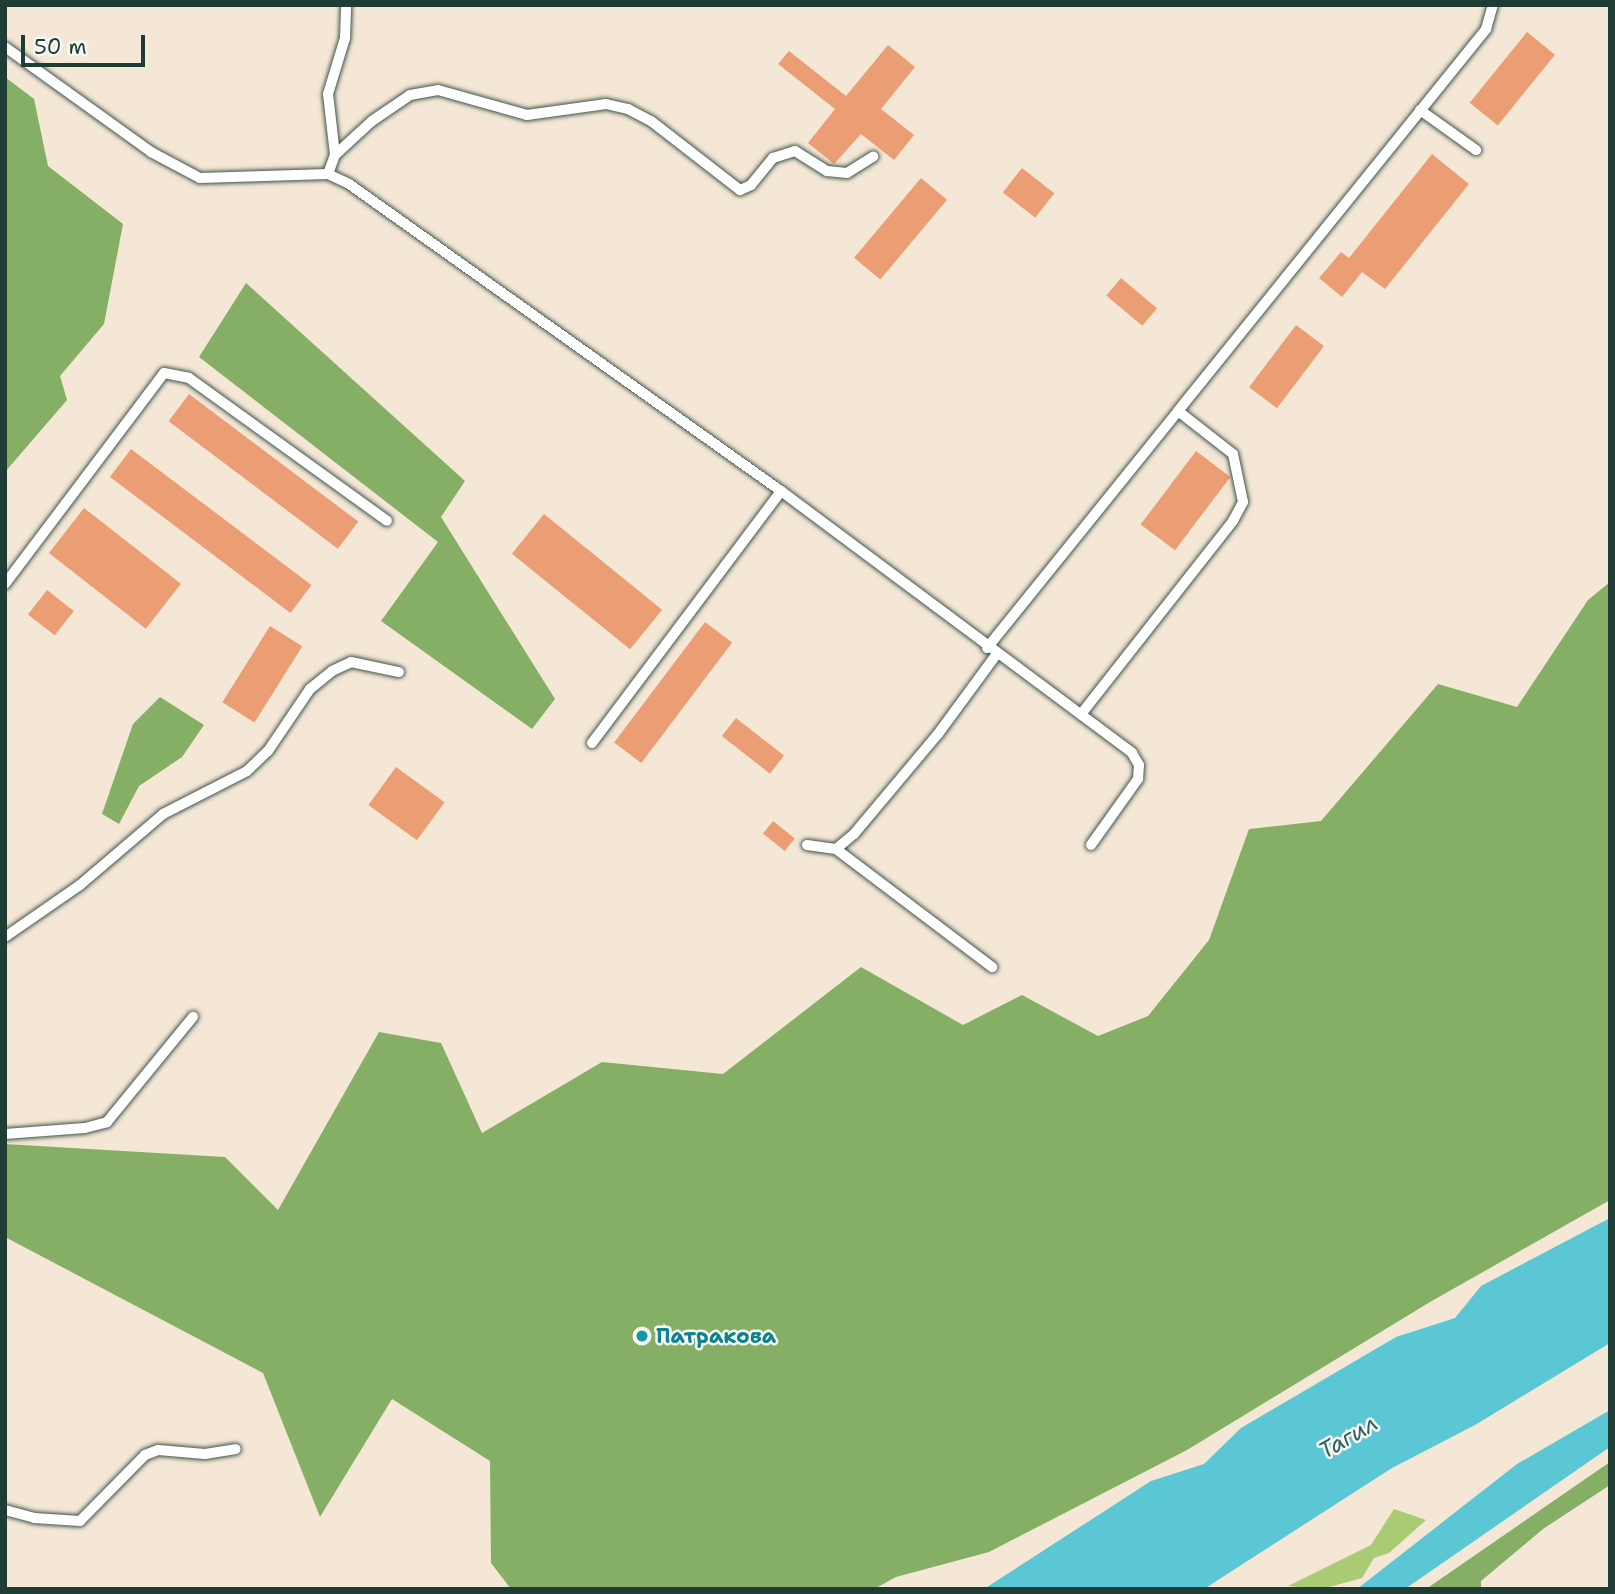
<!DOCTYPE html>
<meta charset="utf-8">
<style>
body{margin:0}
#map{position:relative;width:1615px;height:1594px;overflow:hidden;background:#f5e7d6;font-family:"Shantell Sans",sans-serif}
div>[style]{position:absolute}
.green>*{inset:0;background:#a9cb74}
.forest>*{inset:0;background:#86af66}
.water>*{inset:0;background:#5bc7d5}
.building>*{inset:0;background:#eb9e74;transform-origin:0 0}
.roads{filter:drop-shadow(0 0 2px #3f564c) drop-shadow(0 0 2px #3f564c)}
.service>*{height:10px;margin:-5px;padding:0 5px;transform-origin:5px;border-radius:5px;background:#fff}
.dots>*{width:19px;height:19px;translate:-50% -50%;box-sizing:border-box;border:4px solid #f6f6f2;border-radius:50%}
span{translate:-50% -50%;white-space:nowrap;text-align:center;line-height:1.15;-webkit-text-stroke:5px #f6f6f2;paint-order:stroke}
.culture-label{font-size:21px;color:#0d838f;font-weight:700}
.left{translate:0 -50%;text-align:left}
.water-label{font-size:23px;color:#2e605c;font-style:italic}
.frame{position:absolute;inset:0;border:7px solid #1f3d34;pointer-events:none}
.scale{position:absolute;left:21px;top:35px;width:124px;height:32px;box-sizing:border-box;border:4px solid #1f3d34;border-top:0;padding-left:9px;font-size:21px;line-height:24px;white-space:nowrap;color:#1f3d34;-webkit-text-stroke:5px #f6f6f2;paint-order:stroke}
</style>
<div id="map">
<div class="green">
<i style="clip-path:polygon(1394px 1509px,1426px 1520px,1389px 1553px,1374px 1558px,1362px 1578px,1322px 1589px,1288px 1586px,1371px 1545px)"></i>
</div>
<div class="forest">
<i style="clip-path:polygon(5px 77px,34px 99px,48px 166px,123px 224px,104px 324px,60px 376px,67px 400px,5px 472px)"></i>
<i style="clip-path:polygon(246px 283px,465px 481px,441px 517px,555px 699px,532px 729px,381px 621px,438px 542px,199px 357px)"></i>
<i style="clip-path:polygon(1610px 582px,1610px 1200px,1430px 1302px,1187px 1450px,989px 1552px,896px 1577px,874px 1589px,511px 1589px,491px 1563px,490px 1461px,392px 1399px,320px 1517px,263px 1373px,5px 1237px,5px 1144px,225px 1157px,278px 1210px,379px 1032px,441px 1043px,482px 1133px,602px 1062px,723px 1074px,861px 967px,963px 1025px,1022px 995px,1098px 1036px,1148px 1016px,1209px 940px,1249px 829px,1321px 821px,1438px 684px,1517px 707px,1588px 600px)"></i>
<i style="clip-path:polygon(160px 697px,204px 725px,182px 757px,139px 786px,119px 824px,102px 814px,133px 724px)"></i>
<i style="clip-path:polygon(1610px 1462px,1610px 1485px,1543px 1529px,1481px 1581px,1481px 1589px,1426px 1589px)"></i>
</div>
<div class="water">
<i style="clip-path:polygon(1610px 1218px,1610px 1343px,1475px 1425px,1392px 1468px,1204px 1589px,984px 1589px,1151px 1481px,1204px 1464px,1241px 1428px,1396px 1337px,1455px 1318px,1481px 1286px)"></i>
<i style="clip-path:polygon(1610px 1410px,1610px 1447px,1405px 1589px,1357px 1589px,1517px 1464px)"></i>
</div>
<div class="building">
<i style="left:1527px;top:32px;width:36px;height:91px;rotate:39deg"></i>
<i style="clip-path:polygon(888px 45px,915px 67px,881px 109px,914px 135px,894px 160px,861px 134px,834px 164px,808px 143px,835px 109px,778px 64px,789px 51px,846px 96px)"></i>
<i style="clip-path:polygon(1432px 154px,1469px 184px,1385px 289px,1362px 272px,1342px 297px,1319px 278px,1341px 252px,1349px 258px)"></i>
<i style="left:1022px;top:168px;width:41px;height:31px;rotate:38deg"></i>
<i style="left:921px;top:178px;width:34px;height:104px;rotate:40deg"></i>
<i style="left:1121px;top:278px;width:47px;height:23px;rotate:40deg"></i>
<i style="left:1296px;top:325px;width:35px;height:78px;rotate:37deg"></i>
<i style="left:189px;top:394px;width:212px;height:34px;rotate:37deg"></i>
<i style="left:131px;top:449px;width:226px;height:35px;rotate:37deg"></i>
<i style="left:1196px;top:451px;width:43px;height:92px;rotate:37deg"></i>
<i style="left:84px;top:508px;width:123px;height:57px;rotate:38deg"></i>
<i style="left:544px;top:514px;width:152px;height:51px;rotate:39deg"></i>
<i style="left:47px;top:590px;width:34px;height:31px;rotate:38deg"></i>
<i style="left:705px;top:622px;width:34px;height:151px;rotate:37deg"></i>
<i style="left:270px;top:626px;width:38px;height:90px;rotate:32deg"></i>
<i style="left:736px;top:718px;width:61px;height:23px;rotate:38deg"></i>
<i style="left:396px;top:767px;width:60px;height:47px;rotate:36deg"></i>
<i style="left:773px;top:821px;width:28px;height:16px;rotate:39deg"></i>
</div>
<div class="roads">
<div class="service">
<i style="left:5px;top:47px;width:180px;rotate:35.7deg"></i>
<i style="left:151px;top:152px;width:55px;rotate:28deg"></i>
<i style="left:200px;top:178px;width:128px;rotate:-1.8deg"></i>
<i style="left:328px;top:174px;width:23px;rotate:25deg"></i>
<i style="left:349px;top:184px;width:530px;rotate:35.4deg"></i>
<i style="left:781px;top:491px;width:438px;rotate:36.7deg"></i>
<i style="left:1132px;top:753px;width:14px;rotate:60deg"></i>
<i style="left:1139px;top:765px;width:14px;rotate:94deg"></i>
<i style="left:1138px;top:779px;width:81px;rotate:125.5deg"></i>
<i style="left:1420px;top:110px;width:69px;rotate:35.5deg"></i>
<i style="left:335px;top:155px;width:50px;rotate:-42.6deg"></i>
<i style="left:372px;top:121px;width:46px;rotate:-34.4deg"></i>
<i style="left:410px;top:95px;width:28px;rotate:-10deg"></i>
<i style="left:438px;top:90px;width:92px;rotate:15.7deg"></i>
<i style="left:527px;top:115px;width:80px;rotate:-7.9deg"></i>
<i style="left:606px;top:104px;width:23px;rotate:13deg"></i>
<i style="left:628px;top:109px;width:26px;rotate:28deg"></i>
<i style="left:651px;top:121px;width:113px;rotate:37.8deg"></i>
<i style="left:740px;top:190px;width:12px;rotate:-24deg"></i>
<i style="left:751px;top:185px;width:35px;rotate:-51deg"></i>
<i style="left:773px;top:158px;width:23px;rotate:-18deg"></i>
<i style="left:795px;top:151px;width:38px;rotate:32deg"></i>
<i style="left:827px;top:171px;width:20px;rotate:6deg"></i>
<i style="left:847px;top:173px;width:31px;rotate:-32deg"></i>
<i style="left:328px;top:174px;width:20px;rotate:-70deg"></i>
<i style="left:335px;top:155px;width:61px;rotate:-96.5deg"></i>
<i style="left:328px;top:94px;width:59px;rotate:-73.1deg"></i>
<i style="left:345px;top:38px;width:33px;rotate:-88deg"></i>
<i style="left:1178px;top:411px;width:491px;rotate:-51.1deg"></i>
<i style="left:1486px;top:29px;width:25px;rotate:-74deg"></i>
<i style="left:5px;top:584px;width:264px;rotate:-53deg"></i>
<i style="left:164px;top:373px;width:25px;rotate:11deg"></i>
<i style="left:189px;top:378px;width:244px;rotate:35.8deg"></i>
<i style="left:987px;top:648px;width:304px;rotate:-51.1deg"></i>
<i style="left:1178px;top:411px;width:70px;rotate:38deg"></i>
<i style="left:1233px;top:454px;width:49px;rotate:78.2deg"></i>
<i style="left:1243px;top:502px;width:21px;rotate:118deg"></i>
<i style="left:1233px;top:521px;width:246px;rotate:128.2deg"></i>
<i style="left:592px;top:743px;width:315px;rotate:-53.1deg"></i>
<i style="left:807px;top:845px;width:29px;rotate:8deg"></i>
<i style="left:836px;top:849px;width:23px;rotate:-40deg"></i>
<i style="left:854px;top:834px;width:131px;rotate:-50deg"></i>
<i style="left:938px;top:734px;width:98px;rotate:-53.7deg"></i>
<i style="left:836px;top:849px;width:196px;rotate:37.1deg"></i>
<i style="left:5px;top:937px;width:91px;rotate:-34.7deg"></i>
<i style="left:80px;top:885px;width:109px;rotate:-40.5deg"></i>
<i style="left:163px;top:814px;width:94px;rotate:-27.1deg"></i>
<i style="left:247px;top:771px;width:29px;rotate:-44deg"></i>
<i style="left:268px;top:751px;width:75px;rotate:-55.9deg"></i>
<i style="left:310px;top:689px;width:28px;rotate:-39deg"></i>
<i style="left:332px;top:671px;width:21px;rotate:-25deg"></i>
<i style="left:351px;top:662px;width:49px;rotate:11.8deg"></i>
<i style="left:5px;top:1134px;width:80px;rotate:-4.3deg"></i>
<i style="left:85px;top:1128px;width:23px;rotate:-15deg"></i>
<i style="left:107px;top:1122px;width:136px;rotate:-50.7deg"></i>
<i style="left:5px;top:1510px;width:30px;rotate:15deg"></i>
<i style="left:34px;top:1518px;width:46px;rotate:3.7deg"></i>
<i style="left:80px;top:1521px;width:93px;rotate:-45.4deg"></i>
<i style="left:145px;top:1455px;width:14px;rotate:-21deg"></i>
<i style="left:158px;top:1450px;width:47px;rotate:4.9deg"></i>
<i style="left:205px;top:1454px;width:31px;rotate:-9deg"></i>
</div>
</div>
<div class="dots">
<i style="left:642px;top:1336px;background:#0f9aa8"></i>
</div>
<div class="culture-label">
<span class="left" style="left:656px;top:1336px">Патракова</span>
</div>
<div class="water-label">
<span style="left:1348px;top:1437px;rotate:-30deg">Тагил</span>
</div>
<div class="frame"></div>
<div class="scale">50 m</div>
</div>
